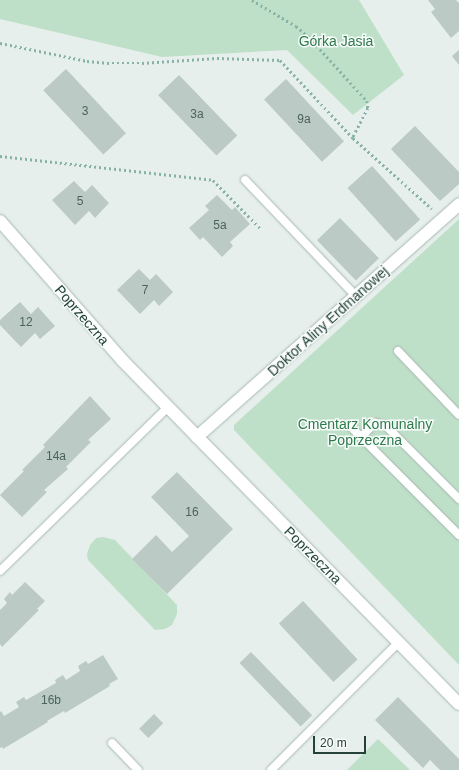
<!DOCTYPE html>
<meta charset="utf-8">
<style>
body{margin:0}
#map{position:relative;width:459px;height:770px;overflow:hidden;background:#e6efeb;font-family:Arial,sans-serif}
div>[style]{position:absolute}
.green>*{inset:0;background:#bfe0c8}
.building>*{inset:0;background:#bbcac4;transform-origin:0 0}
.path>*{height:2.5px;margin-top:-1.25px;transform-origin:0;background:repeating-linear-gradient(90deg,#86b3a5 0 2px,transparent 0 5px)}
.roads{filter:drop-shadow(0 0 1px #a8b8b2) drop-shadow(0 0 1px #a8b8b2)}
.service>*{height:8px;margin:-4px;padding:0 4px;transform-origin:4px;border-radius:4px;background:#fff}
.minor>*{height:12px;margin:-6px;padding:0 6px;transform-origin:6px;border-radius:6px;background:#fff}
.tertiary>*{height:12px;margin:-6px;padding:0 6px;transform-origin:6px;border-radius:6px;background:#fff}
span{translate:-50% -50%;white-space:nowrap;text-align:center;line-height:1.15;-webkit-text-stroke:3px #f7fbf9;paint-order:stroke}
.number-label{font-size:12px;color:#4a645c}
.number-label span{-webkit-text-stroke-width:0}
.park-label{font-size:14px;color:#2d7a4b}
.street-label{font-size:14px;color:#24423a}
.scale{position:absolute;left:313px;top:736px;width:53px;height:18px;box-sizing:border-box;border:2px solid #24423a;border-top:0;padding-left:5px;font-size:12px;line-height:14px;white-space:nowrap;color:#24423a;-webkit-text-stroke:3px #f7fbf9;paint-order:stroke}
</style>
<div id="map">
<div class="green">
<i style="clip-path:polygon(0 0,359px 0,404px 75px,353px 115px,287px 50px,162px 57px,0 19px)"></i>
<i style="clip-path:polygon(459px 219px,459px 665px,234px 430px,234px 425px)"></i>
<i style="clip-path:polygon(103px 537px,115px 540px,177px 605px,177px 614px,172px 625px,165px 629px,155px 630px,88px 560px,87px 554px,90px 545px,96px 538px)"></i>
<i style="clip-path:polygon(378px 739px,410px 770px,347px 770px)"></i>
</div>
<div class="building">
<i style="clip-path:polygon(428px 0,456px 0,459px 3px,459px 31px,451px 38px,431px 12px,435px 9px)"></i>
<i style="clip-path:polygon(459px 50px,459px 65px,452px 56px)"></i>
<i style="left:66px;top:69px;width:88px;height:31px;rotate:47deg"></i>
<i style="left:179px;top:75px;width:84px;height:29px;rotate:46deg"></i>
<i style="left:286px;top:79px;width:85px;height:30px;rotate:47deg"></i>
<i style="clip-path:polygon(415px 126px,459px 172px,459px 184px,440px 201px,391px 149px)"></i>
<i style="left:372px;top:166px;width:72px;height:33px;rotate:48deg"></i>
<i style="clip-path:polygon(74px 181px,85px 192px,92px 185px,109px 203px,95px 218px,89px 211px,75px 225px,52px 200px)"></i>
<i style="clip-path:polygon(217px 195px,232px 210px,235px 207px,250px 224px,230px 242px,233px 246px,222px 257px,203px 237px,200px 240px,189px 228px,209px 210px,205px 206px)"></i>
<i style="left:340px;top:218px;width:56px;height:32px;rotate:46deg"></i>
<i style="clip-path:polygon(139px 269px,150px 280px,156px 274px,173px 292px,159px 306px,154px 300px,140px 314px,117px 290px)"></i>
<i style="clip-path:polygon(20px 302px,31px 314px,38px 307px,55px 326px,40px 339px,35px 333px,21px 347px,0 325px,0 320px)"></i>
<i style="clip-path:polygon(90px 396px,111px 419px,88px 440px,91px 442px,66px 467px,68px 469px,44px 490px,47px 492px,22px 517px,0 495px,24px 471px,22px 470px,45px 447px,43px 445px)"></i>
<i style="clip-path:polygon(177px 472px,233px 529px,167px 594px,132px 559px,156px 535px,172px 552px,189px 536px,151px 497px)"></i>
<i style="clip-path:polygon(25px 582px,45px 601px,37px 609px,39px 610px,2px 647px,0 644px,0 610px,7px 603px,4px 599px,10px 592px,12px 595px)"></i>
<i style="left:303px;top:601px;width:80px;height:33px;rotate:47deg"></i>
<i style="left:251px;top:652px;width:88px;height:16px;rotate:46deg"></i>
<i style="clip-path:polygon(103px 655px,118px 679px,109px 684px,110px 686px,65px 713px,64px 711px,47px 721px,48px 722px,3px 749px,2px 747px,0 748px,0 712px,1px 711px,4px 716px,19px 707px,16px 702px,24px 697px,26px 700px,56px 683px,55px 680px,63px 675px,66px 680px,80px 671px,78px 666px,86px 661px,88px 664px)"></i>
<i style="clip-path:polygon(398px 697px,459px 759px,459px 770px,440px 770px,430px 760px,423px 768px,375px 720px)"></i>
<i style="left:154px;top:714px;width:13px;height:21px;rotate:45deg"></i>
</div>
<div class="path">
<i style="left:252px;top:0;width:51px;rotate:30.6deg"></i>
<i style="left:296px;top:26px;width:18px;rotate:41deg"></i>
<i style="left:310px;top:38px;width:85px;rotate:47.9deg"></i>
<i style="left:367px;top:101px;width:7px;rotate:82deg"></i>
<i style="left:368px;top:108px;width:34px;rotate:117deg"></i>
<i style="left:0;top:43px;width:89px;rotate:11.7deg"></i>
<i style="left:87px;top:61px;width:25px;rotate:5deg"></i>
<i style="left:112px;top:63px;width:30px"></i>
<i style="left:142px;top:63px;width:75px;rotate:-3.8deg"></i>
<i style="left:217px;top:58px;width:63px;rotate:1.8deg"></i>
<i style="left:280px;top:60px;width:107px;rotate:46.9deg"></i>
<i style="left:353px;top:138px;width:106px;rotate:41.9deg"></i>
<i style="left:0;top:156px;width:214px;rotate:6.4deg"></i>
<i style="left:213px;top:180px;width:67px;rotate:45.6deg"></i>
</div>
<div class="roads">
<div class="service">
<i style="left:245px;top:180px;width:161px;rotate:46.3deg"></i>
<i style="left:398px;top:351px;width:88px;rotate:46.4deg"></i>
<i style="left:349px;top:425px;width:156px;rotate:45deg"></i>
<i style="left:361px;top:437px;width:20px;rotate:-45deg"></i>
<i style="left:375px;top:423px;width:10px;rotate:11deg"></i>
<i style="left:385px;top:425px;width:105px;rotate:45deg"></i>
<i style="left:0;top:571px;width:235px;rotate:-44.3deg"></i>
<i style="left:112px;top:743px;width:37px;rotate:46deg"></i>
<i style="left:271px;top:770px;width:181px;rotate:-45deg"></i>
</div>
<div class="minor">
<i style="left:197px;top:437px;width:351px;rotate:-41.6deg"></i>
</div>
<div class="tertiary">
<i style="left:0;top:221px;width:186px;rotate:48.7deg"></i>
<i style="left:123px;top:361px;width:480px;rotate:45.6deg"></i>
</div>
</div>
<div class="number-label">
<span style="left:85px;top:112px">3</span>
<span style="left:197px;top:115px">3a</span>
<span style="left:304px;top:120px">9a</span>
<span style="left:80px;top:202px">5</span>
<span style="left:220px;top:226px">5a</span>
<span style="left:145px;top:291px">7</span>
<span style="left:26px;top:323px">12</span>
<span style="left:56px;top:457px">14a</span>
<span style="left:192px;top:513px">16</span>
<span style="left:51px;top:701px">16b</span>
</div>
<div class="park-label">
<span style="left:336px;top:41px">Górka Jasia</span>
<span style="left:365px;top:432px">Cmentarz Komunalny<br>Poprzeczna</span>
</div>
<div class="street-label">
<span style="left:82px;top:315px;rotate:49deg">Poprzeczna</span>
<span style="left:328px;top:321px;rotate:-42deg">Doktor Aliny Erdmanowej</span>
<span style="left:313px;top:555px;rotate:45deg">Poprzeczna</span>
</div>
<div class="scale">20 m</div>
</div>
